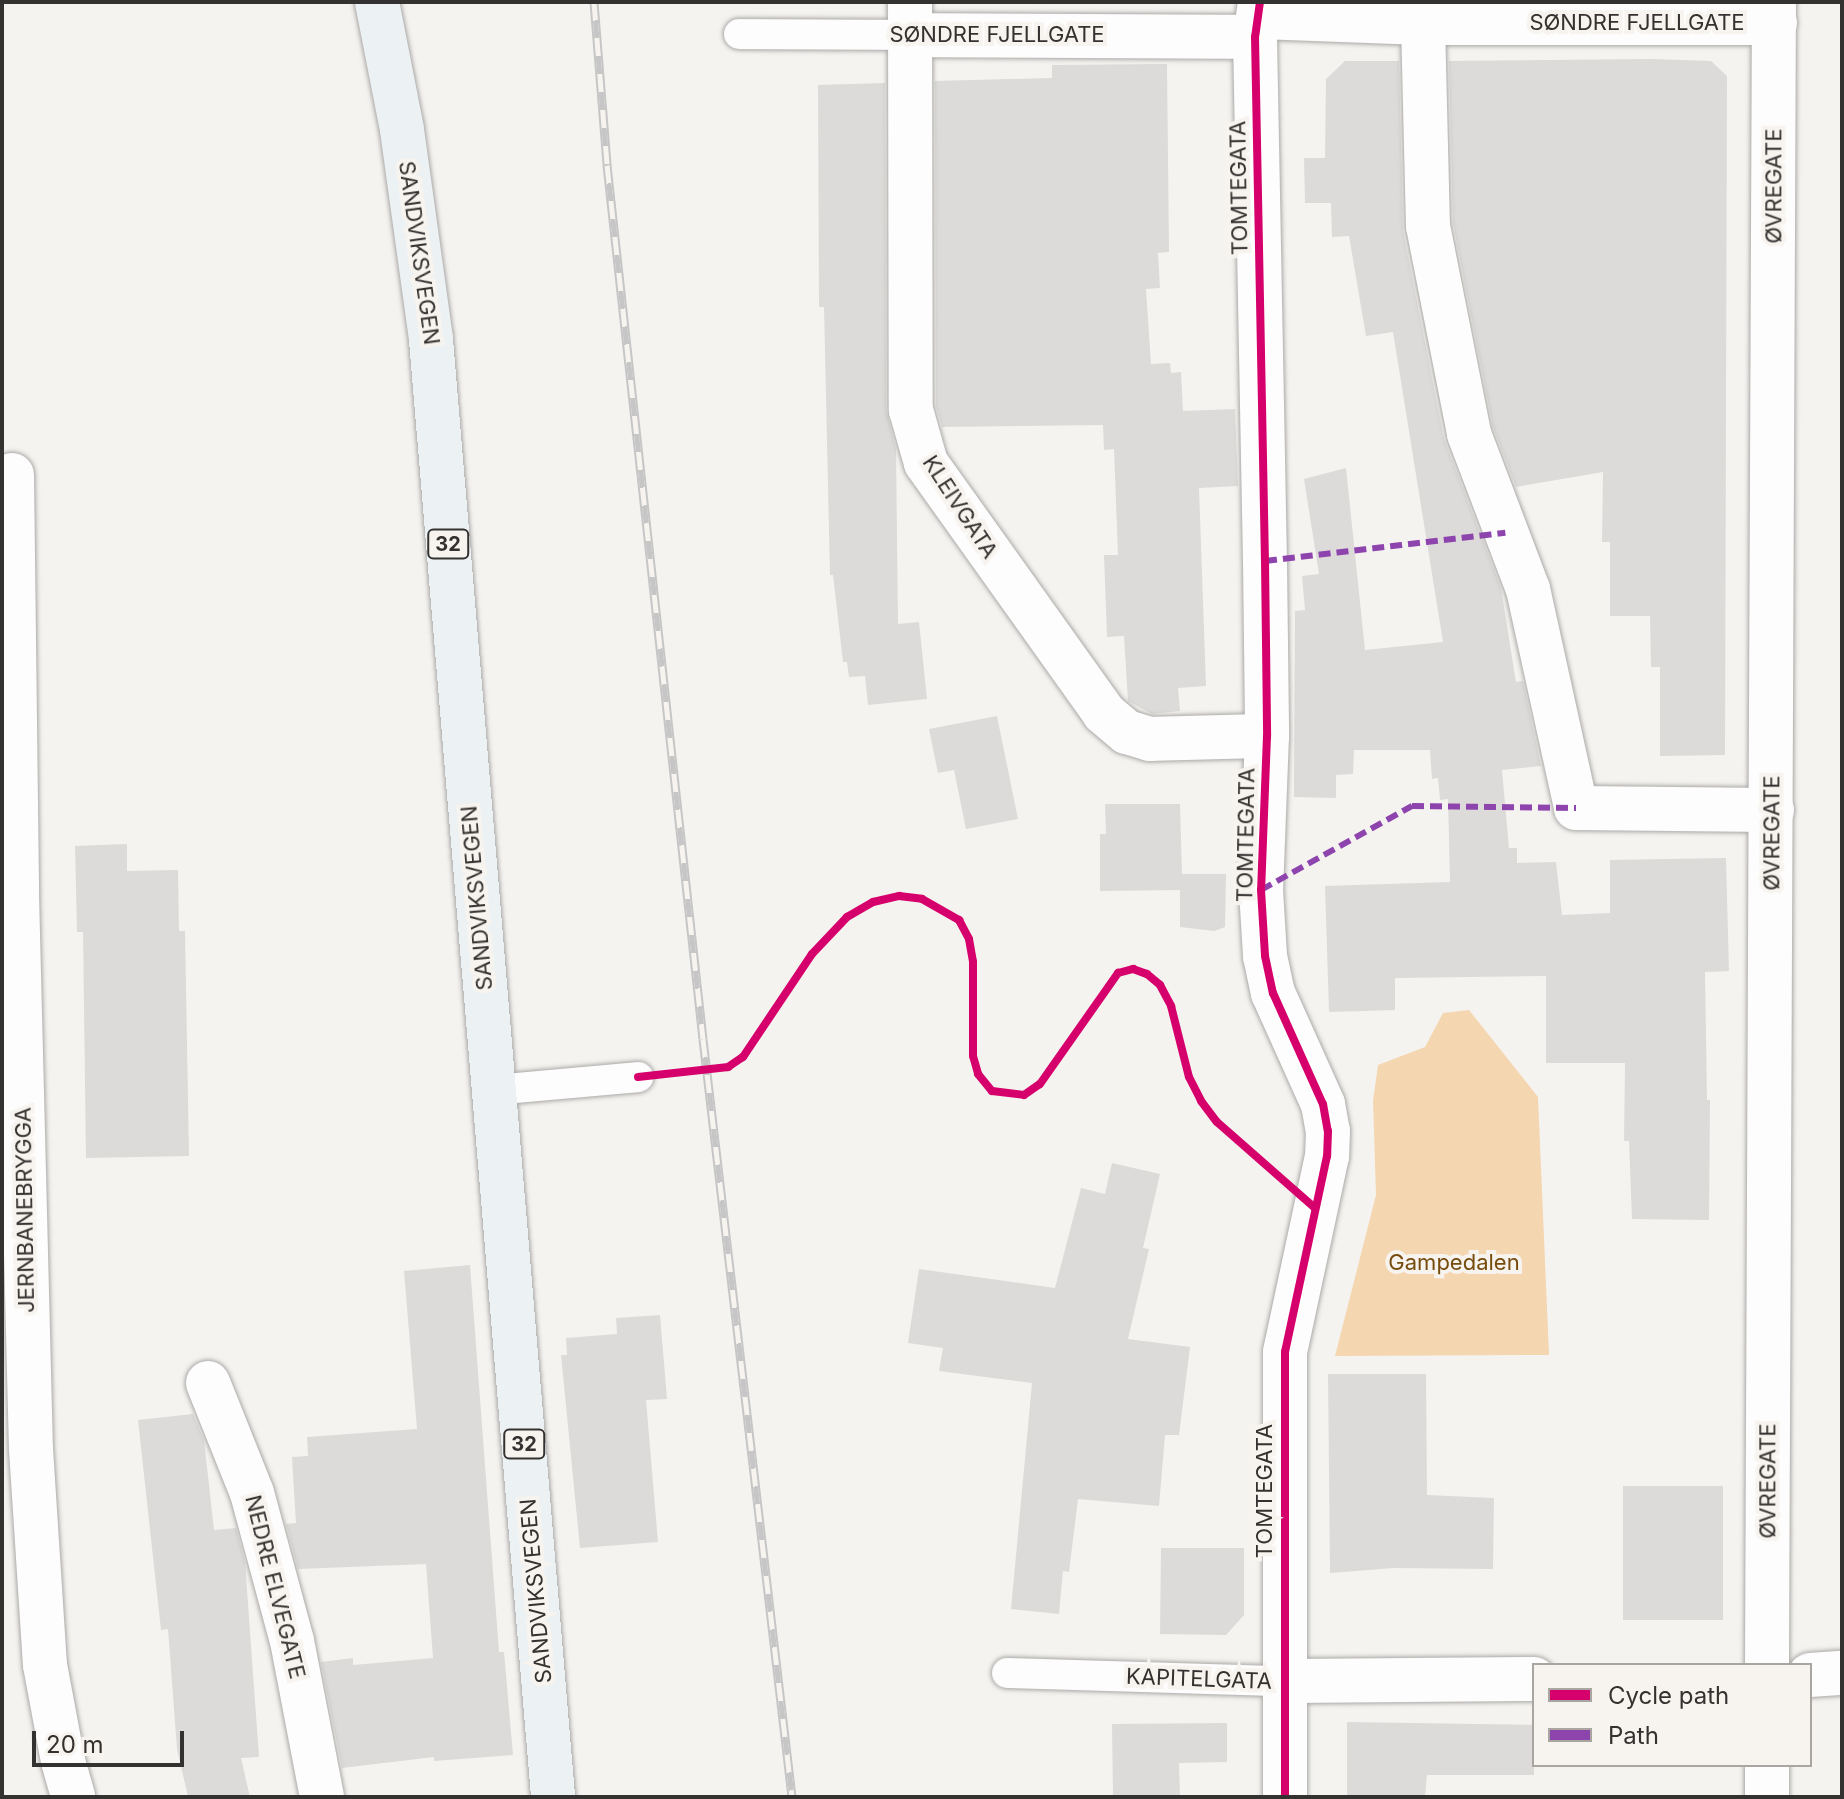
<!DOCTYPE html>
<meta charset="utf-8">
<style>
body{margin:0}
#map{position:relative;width:1844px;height:1799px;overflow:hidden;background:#f5f3f0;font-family:Inter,sans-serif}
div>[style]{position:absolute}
.green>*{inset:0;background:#f4d6b1}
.building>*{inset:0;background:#dcdbd9;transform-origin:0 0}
.roads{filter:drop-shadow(0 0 2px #abaaa8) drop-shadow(0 0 2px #abaaa8)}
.lane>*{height:30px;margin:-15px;padding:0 15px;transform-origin:15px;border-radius:15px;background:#fefdfd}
.street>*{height:44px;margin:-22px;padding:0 22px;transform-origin:22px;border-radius:22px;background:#fefdfd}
.secondary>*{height:44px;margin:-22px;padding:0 22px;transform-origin:22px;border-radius:22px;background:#fefdfd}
.primary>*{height:44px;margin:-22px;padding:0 22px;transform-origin:22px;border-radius:22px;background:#ecf1f3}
.rail>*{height:9px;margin-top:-4.5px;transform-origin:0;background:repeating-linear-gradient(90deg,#f7f3ee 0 18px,#c6c6c6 0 36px);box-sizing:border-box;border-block:2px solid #c6c6c6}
.quiet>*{height:6px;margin-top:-3px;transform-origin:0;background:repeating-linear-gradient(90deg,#8e44ad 0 12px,transparent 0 18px)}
.cycleway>*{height:8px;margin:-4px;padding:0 4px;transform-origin:4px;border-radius:4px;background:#d6006c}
span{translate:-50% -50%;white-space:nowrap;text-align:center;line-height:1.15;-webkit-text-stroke:8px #f7f3ee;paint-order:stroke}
.shield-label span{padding:2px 6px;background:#f7f3ee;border:2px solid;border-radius:6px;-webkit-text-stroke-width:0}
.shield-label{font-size:20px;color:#343231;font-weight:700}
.street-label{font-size:22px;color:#343231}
.park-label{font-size:22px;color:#764d0f}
.frame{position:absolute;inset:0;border:4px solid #343231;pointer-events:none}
.legend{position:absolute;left:1532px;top:1663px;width:280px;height:104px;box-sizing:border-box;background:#f7f3ee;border:2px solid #a9a6a2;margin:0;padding:10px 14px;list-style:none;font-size:24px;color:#343231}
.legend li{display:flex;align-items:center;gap:16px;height:40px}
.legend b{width:40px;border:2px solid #a9a6a2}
.scale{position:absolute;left:32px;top:1731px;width:152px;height:36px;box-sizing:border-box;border:4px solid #343231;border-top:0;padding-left:10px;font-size:24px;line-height:28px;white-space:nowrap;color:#343231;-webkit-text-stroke:6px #f7f3ee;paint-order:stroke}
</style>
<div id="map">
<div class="green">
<i style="clip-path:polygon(1469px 1010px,1538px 1097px,1549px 1355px,1335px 1356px,1376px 1195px,1373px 1101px,1378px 1065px,1425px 1047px,1443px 1013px)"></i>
</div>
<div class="building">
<i style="clip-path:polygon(1651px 59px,1711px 61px,1727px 76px,1725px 755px,1660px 756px,1660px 667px,1651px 667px,1650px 616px,1610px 616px,1610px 542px,1602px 542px,1603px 472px,1516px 487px,1493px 427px,1453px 223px,1449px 61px)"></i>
<i style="clip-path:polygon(1345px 61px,1399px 61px,1403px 231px,1444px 439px,1501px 588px,1516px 682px,1523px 681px,1541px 766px,1502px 770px,1509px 848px,1517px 848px,1517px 863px,1556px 862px,1562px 915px,1610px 913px,1610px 860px,1726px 858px,1729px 971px,1705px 972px,1707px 1100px,1710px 1100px,1709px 1220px,1632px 1219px,1629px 1141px,1624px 1141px,1625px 1063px,1546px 1063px,1546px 976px,1395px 978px,1395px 1010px,1329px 1012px,1325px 886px,1450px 882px,1448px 799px,1440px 800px,1438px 778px,1432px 779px,1430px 750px,1354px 750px,1353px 774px,1336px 775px,1336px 798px,1294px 797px,1295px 611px,1305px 610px,1302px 576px,1319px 574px,1304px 479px,1346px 468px,1365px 650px,1443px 642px,1393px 332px,1366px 336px,1349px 236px,1332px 237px,1331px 203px,1305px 203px,1304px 158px,1325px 158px,1326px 79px)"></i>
<i style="clip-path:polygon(1167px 64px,1169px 252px,1158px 253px,1160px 288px,1146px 289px,1151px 364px,1170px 363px,1171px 373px,1181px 372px,1183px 411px,1235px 409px,1238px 486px,1199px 488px,1206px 686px,1178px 688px,1180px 711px,1152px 714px,1128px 701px,1124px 636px,1107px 637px,1104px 555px,1118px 555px,1114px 449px,1104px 450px,1103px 425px,942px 427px,936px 406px,935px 81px,1052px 78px,1052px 65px)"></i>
<i style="clip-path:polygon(885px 83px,886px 410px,896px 449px,898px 624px,919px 622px,927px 699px,868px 705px,865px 676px,849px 677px,847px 662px,843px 662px,833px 575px,830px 575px,824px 307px,819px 307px,818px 85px)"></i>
<i style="clip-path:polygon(997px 716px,1018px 819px,966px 829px,954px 770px,938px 773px,929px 729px)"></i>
<i style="clip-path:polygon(1105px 804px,1180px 804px,1182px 874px,1226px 874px,1225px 927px,1214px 931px,1180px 927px,1180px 890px,1100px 891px,1100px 834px,1106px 834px)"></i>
<i style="clip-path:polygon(127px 844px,127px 871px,178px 870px,179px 931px,185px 931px,189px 1156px,86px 1158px,83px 932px,77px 932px,75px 846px)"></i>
<i style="clip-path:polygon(1112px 1163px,1160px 1174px,1143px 1248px,1149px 1249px,1128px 1339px,1190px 1347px,1179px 1435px,1165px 1435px,1159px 1506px,1078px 1499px,1069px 1572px,1063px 1571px,1059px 1614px,1011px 1609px,1032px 1383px,939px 1371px,943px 1348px,908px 1343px,919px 1269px,1055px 1288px,1081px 1188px,1105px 1194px)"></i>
<i style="clip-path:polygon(470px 1265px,499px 1652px,504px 1652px,513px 1755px,434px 1761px,434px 1757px,342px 1768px,321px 1662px,353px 1658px,353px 1665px,433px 1658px,426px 1564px,298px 1569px,286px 1524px,296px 1523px,292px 1457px,308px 1456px,307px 1437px,417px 1429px,404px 1271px)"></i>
<i style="clip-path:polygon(660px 1315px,667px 1399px,646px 1400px,658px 1542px,580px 1548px,561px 1355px,567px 1355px,566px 1338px,617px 1334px,616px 1318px)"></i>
<i style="clip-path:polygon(1328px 1374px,1426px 1374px,1427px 1495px,1494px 1498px,1493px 1569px,1394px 1568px,1330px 1573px)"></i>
<i style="clip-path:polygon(193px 1414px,204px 1440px,214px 1530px,236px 1528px,245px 1562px,259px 1757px,241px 1758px,250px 1797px,188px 1797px,177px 1749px,168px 1629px,161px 1630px,138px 1420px)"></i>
<i style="left:1723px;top:1486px;width:134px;height:100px;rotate:90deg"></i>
<i style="clip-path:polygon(1161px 1548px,1244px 1548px,1244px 1615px,1226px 1635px,1160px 1634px)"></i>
<i style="clip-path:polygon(1347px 1722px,1534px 1725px,1534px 1775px,1427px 1775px,1425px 1797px,1347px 1797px)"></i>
<i style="clip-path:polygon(1227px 1723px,1227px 1762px,1179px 1763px,1180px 1797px,1113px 1797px,1112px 1724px)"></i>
</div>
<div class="roads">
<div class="lane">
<i style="left:739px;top:34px;width:171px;rotate:0.3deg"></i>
<i style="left:493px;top:1090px;width:146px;rotate:-5.1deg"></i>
<i style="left:1007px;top:1673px;width:277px;rotate:1.7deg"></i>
</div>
<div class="street">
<i style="left:910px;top:2px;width:408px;rotate:89.9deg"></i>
<i style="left:911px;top:410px;width:55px;rotate:74.2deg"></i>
<i style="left:926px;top:463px;width:307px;rotate:54.5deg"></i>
<i style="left:1104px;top:713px;width:30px;rotate:40deg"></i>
<i style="left:1127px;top:732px;width:24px;rotate:17deg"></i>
<i style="left:1150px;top:739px;width:117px;rotate:-1.5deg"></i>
<i style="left:1260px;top:2px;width:35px;rotate:98deg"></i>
<i style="left:1255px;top:37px;width:524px;rotate:88.91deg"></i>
<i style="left:1265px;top:561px;width:175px;rotate:89.3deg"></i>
<i style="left:1267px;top:736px;width:154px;rotate:92.2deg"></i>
<i style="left:1261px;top:890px;width:66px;rotate:86.5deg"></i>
<i style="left:1265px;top:956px;width:38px;rotate:78deg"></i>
<i style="left:1273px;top:993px;width:122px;rotate:65.8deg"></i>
<i style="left:1323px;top:1104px;width:27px;rotate:80deg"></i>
<i style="left:1328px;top:1131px;width:25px;rotate:92deg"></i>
<i style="left:1327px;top:1156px;width:200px;rotate:102.1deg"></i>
<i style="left:1285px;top:1352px;width:445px;rotate:90deg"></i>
<i style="left:1260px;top:17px;width:163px;rotate:2.1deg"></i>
<i style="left:1423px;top:23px;width:352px"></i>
<i style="left:1423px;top:23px;width:203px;rotate:88.6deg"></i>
<i style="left:1428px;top:226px;width:212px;rotate:78.8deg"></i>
<i style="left:1469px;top:434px;width:166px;rotate:69.2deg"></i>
<i style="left:1528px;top:589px;width:224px;rotate:77.6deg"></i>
<i style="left:1576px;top:808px;width:196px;rotate:0.6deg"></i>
<i style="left:910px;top:35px;width:345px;rotate:0.3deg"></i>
<i style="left:12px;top:475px;width:419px;rotate:89.3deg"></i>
<i style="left:17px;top:894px;width:555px;rotate:88.56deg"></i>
<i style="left:31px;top:1449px;width:216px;rotate:86.3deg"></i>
<i style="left:45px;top:1665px;width:98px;rotate:79.4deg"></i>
<i style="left:63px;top:1761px;width:37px;rotate:74deg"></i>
<i style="left:208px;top:1383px;width:118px;rotate:68.2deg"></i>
<i style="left:252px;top:1493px;width:153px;rotate:74.9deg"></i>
<i style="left:292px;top:1641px;width:159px;rotate:79.1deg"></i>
<i style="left:1810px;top:1675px;width:32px;rotate:-4deg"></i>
<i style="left:1284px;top:1681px;width:250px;rotate:-0.5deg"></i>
</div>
<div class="secondary">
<i style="left:1767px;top:1665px;width:1663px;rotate:-89.76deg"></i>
<i style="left:1767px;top:1797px;width:32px;rotate:-90deg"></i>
</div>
<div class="primary">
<i style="left:377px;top:2px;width:130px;rotate:78.9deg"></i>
<i style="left:402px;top:130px;width:212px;rotate:82.1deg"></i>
<i style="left:431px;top:340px;width:1462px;rotate:85.21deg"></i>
</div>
</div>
<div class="rail">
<i style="left:594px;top:2px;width:164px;rotate:85.4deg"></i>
<i style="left:607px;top:165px;width:879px;rotate:83.73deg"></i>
<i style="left:703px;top:1039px;width:763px;rotate:83.3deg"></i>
</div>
<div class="quiet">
<i style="left:1265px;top:561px;width:242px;rotate:-6.7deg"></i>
<i style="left:1261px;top:890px;width:173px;rotate:-29.1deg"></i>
<i style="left:1412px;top:806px;width:164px;rotate:0.7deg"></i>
</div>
<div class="cycleway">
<i style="left:1260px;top:2px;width:35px;rotate:98deg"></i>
<i style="left:1255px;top:37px;width:524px;rotate:88.91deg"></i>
<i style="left:1265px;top:561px;width:175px;rotate:89.3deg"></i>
<i style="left:1267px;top:736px;width:154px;rotate:92.2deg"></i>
<i style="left:1261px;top:890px;width:66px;rotate:86.5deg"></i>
<i style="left:1265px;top:956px;width:38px;rotate:78deg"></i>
<i style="left:1273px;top:993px;width:122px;rotate:65.8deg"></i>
<i style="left:1323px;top:1104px;width:27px;rotate:80deg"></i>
<i style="left:1328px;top:1131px;width:25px;rotate:92deg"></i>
<i style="left:1327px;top:1156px;width:200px;rotate:102.1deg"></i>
<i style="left:1285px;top:1352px;width:445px;rotate:90deg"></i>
<i style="left:638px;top:1077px;width:91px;rotate:-6.3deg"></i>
<i style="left:728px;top:1067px;width:18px;rotate:-34deg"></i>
<i style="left:743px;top:1057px;width:124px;rotate:-56.2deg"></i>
<i style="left:812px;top:954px;width:51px;rotate:-46.6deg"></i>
<i style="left:847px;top:917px;width:30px;rotate:-30deg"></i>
<i style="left:873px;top:902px;width:27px;rotate:-13deg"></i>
<i style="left:899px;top:896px;width:23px;rotate:7deg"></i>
<i style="left:922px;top:899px;width:43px;rotate:29.6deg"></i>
<i style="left:959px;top:920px;width:21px;rotate:62deg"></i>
<i style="left:969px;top:939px;width:23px;rotate:80deg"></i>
<i style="left:973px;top:962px;width:94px;rotate:90deg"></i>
<i style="left:973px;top:1056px;width:19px;rotate:74deg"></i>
<i style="left:978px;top:1074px;width:22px;rotate:51deg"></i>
<i style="left:992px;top:1091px;width:32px;rotate:7deg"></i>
<i style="left:1024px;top:1095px;width:19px;rotate:-35deg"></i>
<i style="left:1040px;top:1084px;width:136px;rotate:-54.9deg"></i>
<i style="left:1118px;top:973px;width:16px;rotate:-15deg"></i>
<i style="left:1133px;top:969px;width:15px;rotate:20deg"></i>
<i style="left:1147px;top:974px;width:17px;rotate:40deg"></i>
<i style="left:1160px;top:985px;width:24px;rotate:62deg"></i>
<i style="left:1171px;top:1006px;width:73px;rotate:75.8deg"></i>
<i style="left:1189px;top:1077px;width:27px;rotate:63deg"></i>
<i style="left:1201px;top:1101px;width:26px;rotate:53deg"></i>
<i style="left:1217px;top:1122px;width:130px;rotate:41.3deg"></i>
</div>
<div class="shield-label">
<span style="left:448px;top:544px">32</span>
<span style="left:524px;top:1444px">32</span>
</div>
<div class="street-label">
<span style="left:1637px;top:23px">SØNDRE FJELLGATE</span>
<span style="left:997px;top:35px">SØNDRE FJELLGATE</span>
<span style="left:1774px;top:186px;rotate:-90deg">ØVREGATE</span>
<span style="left:1239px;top:188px;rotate:-91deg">TOMTEGATA</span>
<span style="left:419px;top:253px;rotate:82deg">SANDVIKSVEGEN</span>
<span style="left:960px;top:507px;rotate:57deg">KLEIVGATA</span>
<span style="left:1772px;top:833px;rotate:-90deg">ØVREGATE</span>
<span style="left:1246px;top:835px;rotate:-89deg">TOMTEGATA</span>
<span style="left:477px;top:898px;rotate:-95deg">SANDVIKSVEGEN</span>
<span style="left:25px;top:1210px;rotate:-91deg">JERNBANEBRYGGA</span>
<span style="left:1768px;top:1481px;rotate:-90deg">ØVREGATE</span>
<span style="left:1265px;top:1491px;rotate:-90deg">TOMTEGATA</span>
<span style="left:275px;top:1587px;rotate:76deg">NEDRE ELVEGATE</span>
<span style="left:536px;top:1591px;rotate:-95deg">SANDVIKSVEGEN</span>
<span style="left:1199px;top:1679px;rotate:2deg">KAPITELGATA</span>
</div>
<div class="park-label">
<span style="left:1454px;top:1263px">Gampedalen</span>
</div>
<div class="frame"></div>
<ul class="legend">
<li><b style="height:10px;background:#d6006c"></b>Cycle path</li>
<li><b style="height:10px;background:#8e44ad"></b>Path</li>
</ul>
<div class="scale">20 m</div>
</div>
